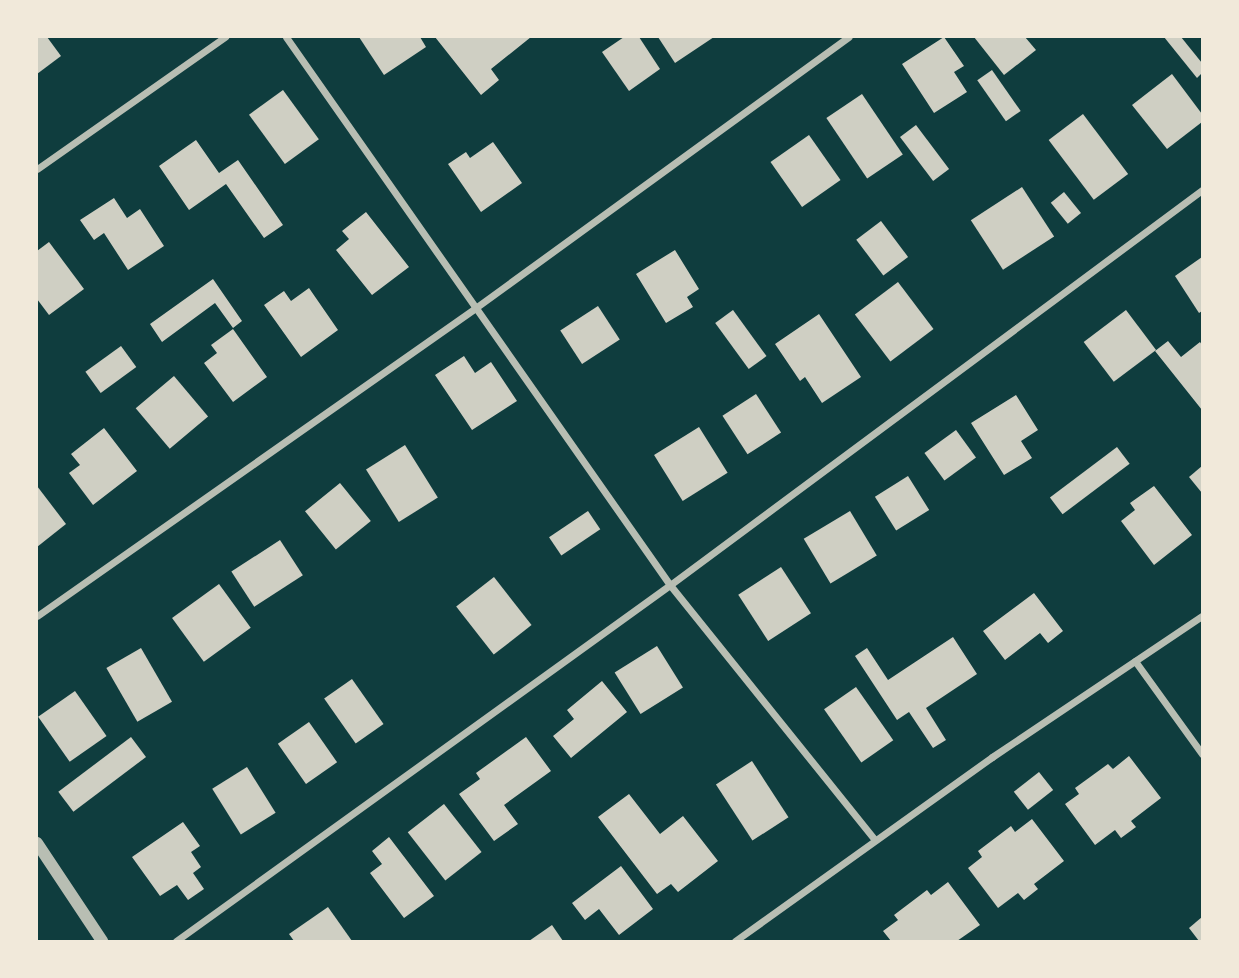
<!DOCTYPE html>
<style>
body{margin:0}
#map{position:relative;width:1239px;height:978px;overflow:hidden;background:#0f3d3e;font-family:Overpass,sans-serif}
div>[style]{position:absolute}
.building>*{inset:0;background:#cfcfc3;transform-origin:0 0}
.minor>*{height:7px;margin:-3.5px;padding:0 3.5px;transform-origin:3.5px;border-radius:3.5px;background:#b8beb3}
.tertiary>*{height:12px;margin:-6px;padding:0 6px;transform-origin:6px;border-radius:6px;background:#b8beb3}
span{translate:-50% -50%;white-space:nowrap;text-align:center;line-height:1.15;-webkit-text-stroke:7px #f1e9da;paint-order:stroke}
.frame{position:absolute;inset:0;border:38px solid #f1e9da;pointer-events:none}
</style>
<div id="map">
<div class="building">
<i style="clip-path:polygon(37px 37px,47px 37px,61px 56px,37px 74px)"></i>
<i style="clip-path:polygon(359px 37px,420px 37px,426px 47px,384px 75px)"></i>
<i style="clip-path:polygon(435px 37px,531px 37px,491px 69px,499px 80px,481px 95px)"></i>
<i style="clip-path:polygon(624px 37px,639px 37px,660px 69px,629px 91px,602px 52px)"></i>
<i style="clip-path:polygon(658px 37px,714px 37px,675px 63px)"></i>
<i style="clip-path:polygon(944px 37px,964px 66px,954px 72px,967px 92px,934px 113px,902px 64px)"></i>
<i style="clip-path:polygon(974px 37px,1025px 37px,1036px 50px,1004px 75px)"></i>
<i style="clip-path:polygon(1164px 37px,1181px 37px,1202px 63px,1202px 73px,1197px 78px)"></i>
<i style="left:992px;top:70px;width:50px;height:18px;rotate:55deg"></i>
<i style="clip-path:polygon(1172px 74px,1202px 114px,1202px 122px,1167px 149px,1132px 105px)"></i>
<i style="left:283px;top:90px;width:61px;height:42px;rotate:54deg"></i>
<i style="left:862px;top:94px;width:73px;height:43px;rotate:56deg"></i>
<i style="left:1083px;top:114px;width:75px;height:43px;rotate:53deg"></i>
<i style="left:916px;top:125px;width:55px;height:20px;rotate:53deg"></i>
<i style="left:809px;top:135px;width:55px;height:47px;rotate:55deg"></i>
<i style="clip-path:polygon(196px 140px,219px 173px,238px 160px,283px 225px,264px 238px,226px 184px,189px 210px,159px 166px)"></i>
<i style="clip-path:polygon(493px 142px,522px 183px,481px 212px,448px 164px,466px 152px,470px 158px)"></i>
<i style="left:1022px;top:187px;width:59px;height:61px;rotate:57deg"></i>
<i style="left:1064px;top:192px;width:27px;height:17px;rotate:51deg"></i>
<i style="clip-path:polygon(114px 198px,127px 218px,140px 209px,164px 246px,128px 270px,104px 233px,94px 240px,80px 220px)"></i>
<i style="clip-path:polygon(366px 212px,409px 267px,372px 295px,336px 250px,349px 239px,342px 231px)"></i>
<i style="left:881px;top:221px;width:45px;height:31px;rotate:53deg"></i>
<i style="clip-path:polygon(49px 242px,84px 289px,49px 315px,37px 299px,37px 251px)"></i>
<i style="clip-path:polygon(675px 250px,699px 289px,687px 297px,693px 307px,666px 323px,636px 274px)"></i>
<i style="clip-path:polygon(1202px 257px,1202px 311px,1199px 313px,1175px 276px)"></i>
<i style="clip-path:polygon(213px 279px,242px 321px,233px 328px,215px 303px,162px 342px,150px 324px)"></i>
<i style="left:898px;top:282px;width:59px;height:54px;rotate:53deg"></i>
<i style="clip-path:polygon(309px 288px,338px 330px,301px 357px,264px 305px,284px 291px,291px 301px)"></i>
<i style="left:598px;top:306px;width:40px;height:45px;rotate:57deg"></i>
<i style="left:733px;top:310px;width:57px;height:22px;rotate:54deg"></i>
<i style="left:1126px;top:310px;width:50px;height:53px;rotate:53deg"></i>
<i style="clip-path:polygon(819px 314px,861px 377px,822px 403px,805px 377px,800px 381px,775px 344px)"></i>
<i style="clip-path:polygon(233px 329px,267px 377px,233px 402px,204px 363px,217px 353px,211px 345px)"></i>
<i style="clip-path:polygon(1168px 341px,1181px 357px,1200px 342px,1202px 345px,1202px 410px,1155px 351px)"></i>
<i style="left:121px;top:346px;width:26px;height:44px;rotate:54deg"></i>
<i style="clip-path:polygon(464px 356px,475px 373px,491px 362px,517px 401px,472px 430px,435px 375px)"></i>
<i style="left:174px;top:376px;width:53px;height:50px;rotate:50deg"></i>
<i style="left:756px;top:394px;width:46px;height:40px;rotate:57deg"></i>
<i style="clip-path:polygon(1016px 395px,1038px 430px,1021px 441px,1032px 458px,1004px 475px,971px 423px)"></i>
<i style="left:699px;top:427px;width:54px;height:53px;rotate:58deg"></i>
<i style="clip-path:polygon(104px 428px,137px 471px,93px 505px,69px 473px,80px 465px,71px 454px)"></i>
<i style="left:956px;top:430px;width:34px;height:39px;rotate:54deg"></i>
<i style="left:405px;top:445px;width:62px;height:46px;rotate:58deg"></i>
<i style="left:1117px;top:447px;width:21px;height:84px;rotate:53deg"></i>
<i style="clip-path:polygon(1202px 466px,1202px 493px,1189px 477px)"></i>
<i style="left:908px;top:476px;width:40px;height:39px;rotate:58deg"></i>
<i style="left:340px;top:483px;width:49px;height:45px;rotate:51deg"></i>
<i style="clip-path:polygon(37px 486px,66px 524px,37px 547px)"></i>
<i style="clip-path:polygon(1154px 486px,1192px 535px,1154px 565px,1121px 521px,1135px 510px,1130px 503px)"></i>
<i style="left:588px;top:511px;width:22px;height:47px;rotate:56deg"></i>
<i style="left:850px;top:511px;width:52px;height:54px;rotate:59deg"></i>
<i style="left:280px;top:540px;width:42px;height:58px;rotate:57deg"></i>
<i style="left:781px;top:567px;width:55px;height:51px;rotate:57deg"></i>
<i style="left:494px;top:577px;width:61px;height:48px;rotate:52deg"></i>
<i style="left:219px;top:584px;width:54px;height:58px;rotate:54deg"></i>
<i style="clip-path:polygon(1034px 593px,1063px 631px,1048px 643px,1040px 633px,1005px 660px,983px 631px)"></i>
<i style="clip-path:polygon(953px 637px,977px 674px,926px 708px,946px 740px,933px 748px,909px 712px,897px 720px,855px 656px,867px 648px,888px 680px)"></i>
<i style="left:657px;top:646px;width:49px;height:50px;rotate:58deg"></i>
<i style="left:141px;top:648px;width:62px;height:40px;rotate:60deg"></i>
<i style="left:352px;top:679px;width:55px;height:34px;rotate:55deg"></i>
<i style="clip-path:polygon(602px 681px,627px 712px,571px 758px,553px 736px,574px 719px,567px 710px)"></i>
<i style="left:856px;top:687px;width:65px;height:39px;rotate:55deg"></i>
<i style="left:75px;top:691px;width:55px;height:45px;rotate:55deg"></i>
<i style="left:309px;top:722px;width:49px;height:38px;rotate:55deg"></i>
<i style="left:131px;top:737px;width:25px;height:91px;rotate:53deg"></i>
<i style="clip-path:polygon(526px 737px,551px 771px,504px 805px,518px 824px,494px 841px,459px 794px,480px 779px,476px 773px)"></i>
<i style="clip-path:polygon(1129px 756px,1161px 798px,1131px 821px,1136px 827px,1121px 838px,1115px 830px,1095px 845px,1065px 804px,1079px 794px,1075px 788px,1108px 764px,1113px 769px)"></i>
<i style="left:752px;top:761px;width:67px;height:43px;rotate:57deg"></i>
<i style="left:247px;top:767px;width:54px;height:41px;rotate:58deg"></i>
<i style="left:1039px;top:772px;width:23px;height:32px;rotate:52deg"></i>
<i style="clip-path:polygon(629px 794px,660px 834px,683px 816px,718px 861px,678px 892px,671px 884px,657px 894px,598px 817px)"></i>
<i style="left:444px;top:804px;width:61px;height:46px;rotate:52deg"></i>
<i style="clip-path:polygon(1032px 819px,1064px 861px,1034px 884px,1038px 889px,1024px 900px,1018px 893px,998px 908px,968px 868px,982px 857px,978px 851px,1011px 826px,1015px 832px)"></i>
<i style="clip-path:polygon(183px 822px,200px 846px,191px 852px,201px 867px,193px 873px,204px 889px,188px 900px,177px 885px,160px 896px,132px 857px)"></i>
<i style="clip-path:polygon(389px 837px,434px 896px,404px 918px,370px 873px,382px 864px,372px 851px)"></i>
<i style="clip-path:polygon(621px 866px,653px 909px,619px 935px,599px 909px,585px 920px,572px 903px)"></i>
<i style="clip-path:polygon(948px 882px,980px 925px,957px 941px,891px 941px,883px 931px,898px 920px,894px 915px,927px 890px,931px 895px)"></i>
<i style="clip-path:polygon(328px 907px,352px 941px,294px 941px,289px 934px)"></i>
<i style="clip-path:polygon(1202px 917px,1202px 941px,1199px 941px,1189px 928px)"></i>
<i style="clip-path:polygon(552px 925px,563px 941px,529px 941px)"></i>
</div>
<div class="minor">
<i style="left:286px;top:37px;width:669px;rotate:54.98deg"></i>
<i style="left:670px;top:585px;width:327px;rotate:51.2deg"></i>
<i style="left:37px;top:169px;width:230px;rotate:-35.1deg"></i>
<i style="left:37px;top:616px;width:534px;rotate:-35.09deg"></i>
<i style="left:474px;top:309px;width:463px;rotate:-36deg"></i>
<i style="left:1135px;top:661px;width:115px;rotate:54.2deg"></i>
<i style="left:176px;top:941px;width:609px;rotate:-35.78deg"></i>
<i style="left:670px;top:585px;width:663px;rotate:-36.59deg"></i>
<i style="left:735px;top:941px;width:316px;rotate:-35.6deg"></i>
<i style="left:992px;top:757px;width:253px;rotate:-33.9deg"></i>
</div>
<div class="tertiary">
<i style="left:37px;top:843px;width:118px;rotate:56.4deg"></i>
</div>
<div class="frame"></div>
</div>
